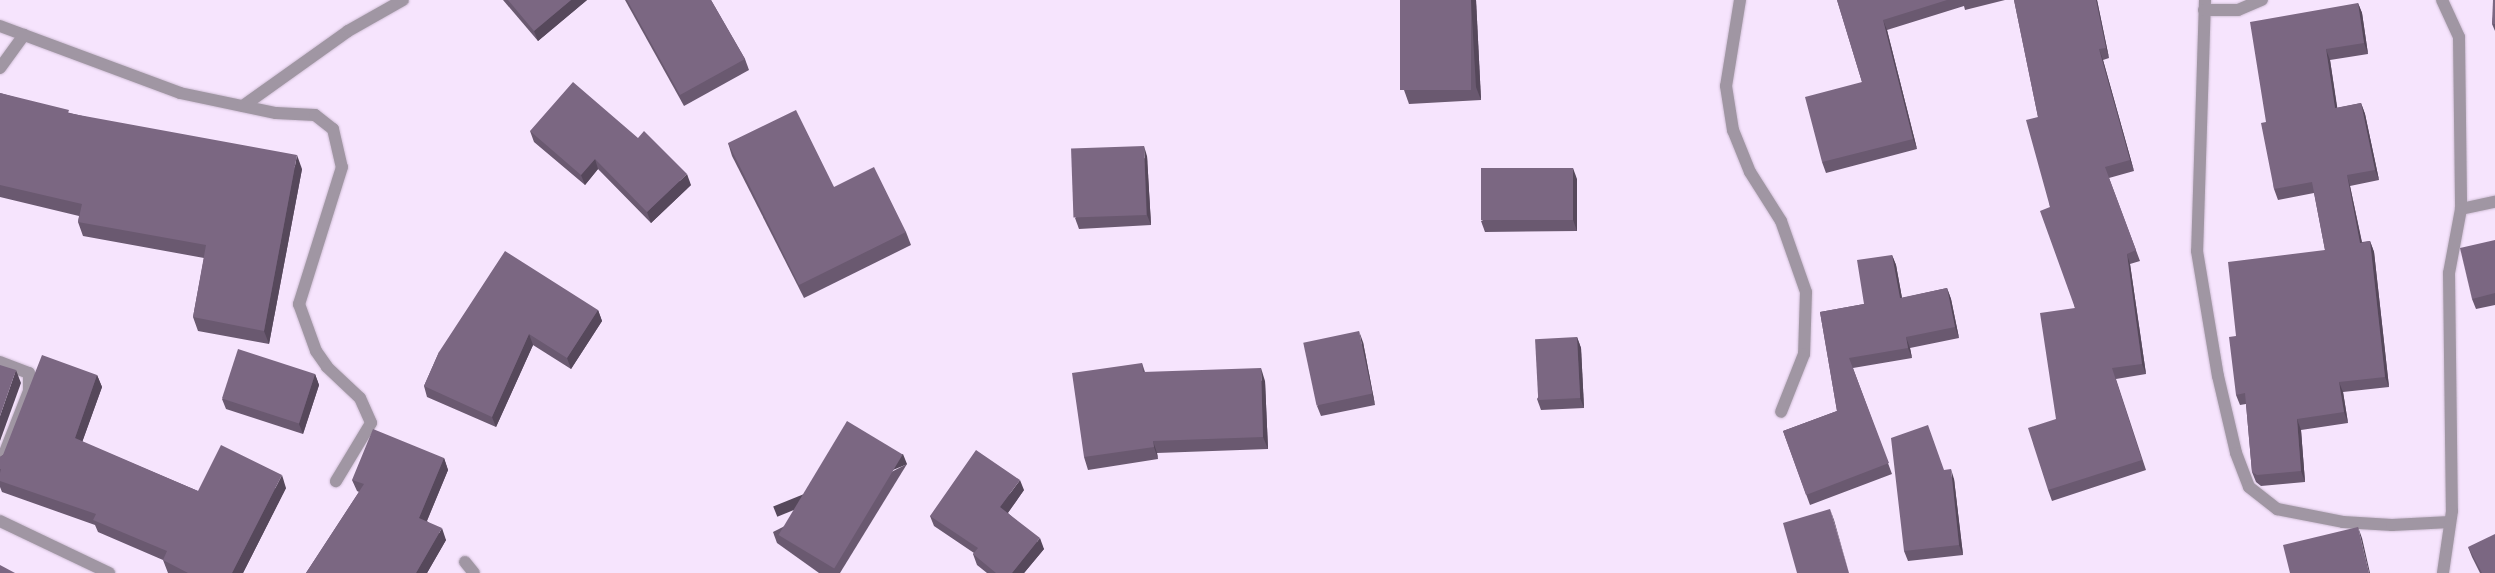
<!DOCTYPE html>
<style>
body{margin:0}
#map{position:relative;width:2495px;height:573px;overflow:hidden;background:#f6e4fd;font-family:Overpass,sans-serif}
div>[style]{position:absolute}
.roads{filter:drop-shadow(0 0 1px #d0bfd6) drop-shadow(0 0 1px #d0bfd6)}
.minor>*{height:12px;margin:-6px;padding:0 6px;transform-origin:6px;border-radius:6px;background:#a096a3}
.wall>*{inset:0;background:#6a5970}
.shaded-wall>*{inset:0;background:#56485b;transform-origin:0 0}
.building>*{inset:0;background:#7b6782;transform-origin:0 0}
span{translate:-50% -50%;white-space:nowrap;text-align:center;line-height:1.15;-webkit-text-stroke:4px #fff;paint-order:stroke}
</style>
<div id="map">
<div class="roads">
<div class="minor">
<i style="left:1740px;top:0;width:87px;rotate:99.2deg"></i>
<i style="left:1726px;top:86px;width:45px;rotate:81deg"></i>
<i style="left:1733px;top:130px;width:45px;rotate:68deg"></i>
<i style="left:1750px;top:172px;width:58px;rotate:57.7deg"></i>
<i style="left:1781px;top:221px;width:75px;rotate:70.6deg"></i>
<i style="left:1806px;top:292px;width:62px;rotate:91.8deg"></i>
<i style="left:1804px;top:354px;width:62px;rotate:111.6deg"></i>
<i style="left:2205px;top:0;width:251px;rotate:91.8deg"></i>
<i style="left:2197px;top:251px;width:127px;rotate:80.5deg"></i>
<i style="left:2218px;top:376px;width:79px;rotate:76.8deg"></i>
<i style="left:2236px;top:453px;width:36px;rotate:69deg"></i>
<i style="left:2249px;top:487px;width:36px;rotate:38deg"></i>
<i style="left:2277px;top:509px;width:67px;rotate:11.1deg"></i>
<i style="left:2343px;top:522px;width:49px;rotate:3.5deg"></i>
<i style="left:2392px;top:525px;width:58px;rotate:-3deg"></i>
<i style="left:2442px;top:0;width:41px;rotate:65.3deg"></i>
<i style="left:2459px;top:37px;width:172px;rotate:89.3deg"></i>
<i style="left:2461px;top:209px;width:65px;rotate:100.6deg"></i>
<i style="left:2449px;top:273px;width:238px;rotate:89.3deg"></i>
<i style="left:2452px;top:511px;width:63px;rotate:98.3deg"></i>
<i style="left:2204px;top:10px;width:34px"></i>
<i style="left:2238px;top:10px;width:26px;rotate:-23deg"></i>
<i style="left:0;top:26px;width:192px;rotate:20.4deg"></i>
<i style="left:180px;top:93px;width:98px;rotate:11.8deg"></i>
<i style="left:276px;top:113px;width:39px;rotate:3deg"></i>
<i style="left:315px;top:115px;width:23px;rotate:38deg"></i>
<i style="left:333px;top:129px;width:39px;rotate:77deg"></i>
<i style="left:342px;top:167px;width:144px;rotate:107.4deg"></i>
<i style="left:299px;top:304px;width:50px;rotate:70.1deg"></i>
<i style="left:316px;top:351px;width:19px;rotate:55deg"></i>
<i style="left:327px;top:367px;width:45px;rotate:43.2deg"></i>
<i style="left:360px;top:398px;width:27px;rotate:66deg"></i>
<i style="left:371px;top:423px;width:68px;rotate:121.1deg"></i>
<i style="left:0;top:68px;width:41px;rotate:-54deg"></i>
<i style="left:243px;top:106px;width:129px;rotate:-35.5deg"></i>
<i style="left:348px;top:31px;width:63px;rotate:-29.4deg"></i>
<i style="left:2461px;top:209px;width:35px;rotate:-12deg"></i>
<i style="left:0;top:362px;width:31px;rotate:21deg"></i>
<i style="left:29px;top:373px;width:18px;rotate:90deg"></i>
<i style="left:29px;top:391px;width:79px;rotate:111.4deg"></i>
<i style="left:0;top:521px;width:121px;rotate:25.5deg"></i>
<i style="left:465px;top:562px;width:14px;rotate:51deg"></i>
</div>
</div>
<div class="wall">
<i style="clip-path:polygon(503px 0,587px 0,538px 41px)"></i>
<i style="clip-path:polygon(625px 0,711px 0,745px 59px,749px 70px,684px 106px)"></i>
<i style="clip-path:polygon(1400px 0,1476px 0,1481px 100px,1409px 104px,1404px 90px)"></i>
<i style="clip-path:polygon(1837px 0,2005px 0,1965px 10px,1964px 6px,1887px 30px,1917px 149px,1826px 173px,1822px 162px,1862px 82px)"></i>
<i style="clip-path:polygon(2014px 0,2097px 0,2109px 58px,2103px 60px,2134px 171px,2109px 178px,2140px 261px,2130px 264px,2146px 374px,2116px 379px,2146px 470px,2052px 501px,2048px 490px,2056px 419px,2075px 308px,2050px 207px,2038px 117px)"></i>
<i style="clip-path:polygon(2495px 0,2495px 31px,2492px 24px)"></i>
<i style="clip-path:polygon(2358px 3px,2362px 13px,2368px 54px,2330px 60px,2337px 108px,2361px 103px,2365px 114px,2379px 180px,2350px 186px,2362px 242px,2370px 241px,2374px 252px,2389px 387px,2343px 392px,2348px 423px,2301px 430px,2305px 482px,2261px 486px,2256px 482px,2252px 472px,2246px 404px,2240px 405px,2236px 395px,2236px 336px,2325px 250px,2314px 193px,2278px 200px,2274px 189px,2266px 122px)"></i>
<i style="clip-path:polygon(0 93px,70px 113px,302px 169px,269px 344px,198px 331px,193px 317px,204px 258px,83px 236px,78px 222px,79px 216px,0 197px)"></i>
<i style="clip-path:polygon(530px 131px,691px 185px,651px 223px,598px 169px,585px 185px,534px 142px)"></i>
<i style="clip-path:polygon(728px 143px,834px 187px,906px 232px,911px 245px,804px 298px,732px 156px)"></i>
<i style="clip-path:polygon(1147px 156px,1151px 225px,1079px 229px,1075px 218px)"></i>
<i style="clip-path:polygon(1577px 179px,1577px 231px,1485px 232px,1481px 221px)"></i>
<i style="clip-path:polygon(2495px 240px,2495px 305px,2476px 309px,2472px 299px)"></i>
<i style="clip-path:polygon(1892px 255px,1896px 265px,1902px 298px,1947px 288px,1951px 299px,1959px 338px,1910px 348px,1912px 358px,1853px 368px,1892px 474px,1810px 505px,1783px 431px,1837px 411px,1820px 312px,1864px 304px)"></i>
<i style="clip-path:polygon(598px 310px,602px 321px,571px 369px,533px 345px,496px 427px,427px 397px,424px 386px,439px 352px)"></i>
<i style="clip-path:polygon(1577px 337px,1581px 348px,1584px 408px,1541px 410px,1537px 399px)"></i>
<i style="clip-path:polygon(1363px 342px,1375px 405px,1321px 416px,1317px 406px)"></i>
<i style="clip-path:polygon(1142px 363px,1145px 372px,1265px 381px,1268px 449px,1157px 453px,1158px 459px,1088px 470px,1084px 457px)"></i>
<i style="clip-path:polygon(315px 374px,319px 385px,303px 434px,226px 409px,222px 399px)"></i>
<i style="clip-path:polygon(97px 375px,102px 387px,82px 442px,198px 491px,286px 488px,243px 573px,168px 573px,163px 560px,98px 532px,95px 525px,2px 492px,0 487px,0 457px,3px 455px)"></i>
<i style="clip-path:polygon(444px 458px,448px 470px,427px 521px,446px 540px,427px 573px,306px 573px,359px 492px,357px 491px,352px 480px)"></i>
<i style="clip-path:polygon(907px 464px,840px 573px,819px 573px,777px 543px,773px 532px)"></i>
<i style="clip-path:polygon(1944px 470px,1954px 479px,1963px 555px,1908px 561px,1904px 551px)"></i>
<i style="clip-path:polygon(1024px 490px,1008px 513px,1044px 549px,1024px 573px,987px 573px,977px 565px,973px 554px,974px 553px,934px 526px,930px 516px)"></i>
<i style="clip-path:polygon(2468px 547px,2495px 573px,2480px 573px,2472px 557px)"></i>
</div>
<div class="shaded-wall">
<i style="clip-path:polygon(571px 0,587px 0,538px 41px,534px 31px)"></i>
<i style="clip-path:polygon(1471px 0,1476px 0,1481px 100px,1476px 87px)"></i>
<i style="clip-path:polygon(2096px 0,2097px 0,2109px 58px,2106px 48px)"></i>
<i style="clip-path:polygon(2358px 3px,2362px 13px,2368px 54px,2364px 43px)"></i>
<i style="clip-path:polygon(1883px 20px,1887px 30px,1917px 149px,1913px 139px)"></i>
<i style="clip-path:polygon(2099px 49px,2103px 60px,2134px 171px,2130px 160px)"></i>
<i style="clip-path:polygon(2326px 49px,2330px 60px,2339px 119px,2335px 108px)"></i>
<i style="clip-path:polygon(2361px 103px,2365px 114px,2379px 180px,2375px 170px)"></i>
<i style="clip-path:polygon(1144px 146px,1147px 156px,1151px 225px,1147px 215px)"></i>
<i style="clip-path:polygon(297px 155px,302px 169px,269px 344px,264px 331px)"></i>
<i style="clip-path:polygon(595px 159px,598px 169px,585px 185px,581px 175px)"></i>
<i style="clip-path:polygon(1573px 168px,1577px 179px,1577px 231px,1573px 220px)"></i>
<i style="clip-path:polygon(687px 174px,691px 185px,651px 223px,647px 212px)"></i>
<i style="clip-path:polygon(2347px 175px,2350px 186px,2364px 253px,2360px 243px)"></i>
<i style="clip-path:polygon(2370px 241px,2374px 252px,2389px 387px,2385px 377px)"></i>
<i style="clip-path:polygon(2127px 254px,2130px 264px,2146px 374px,2142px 364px)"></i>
<i style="clip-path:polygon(1892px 255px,1896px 265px,1904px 309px,1900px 298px)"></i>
<i style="clip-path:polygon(1947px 288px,1951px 299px,1959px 338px,1955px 327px)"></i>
<i style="clip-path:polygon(598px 310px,602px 321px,571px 369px,567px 358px)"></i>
<i style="clip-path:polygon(1359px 331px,1363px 342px,1375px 405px,1372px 394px)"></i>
<i style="clip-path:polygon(529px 334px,533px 345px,496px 427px,492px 417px)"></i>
<i style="clip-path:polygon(1577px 337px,1581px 348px,1584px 408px,1580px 398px)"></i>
<i style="clip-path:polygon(1906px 337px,1910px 348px,1912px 358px,1908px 348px)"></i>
<i style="clip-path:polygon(1261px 368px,1265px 381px,1268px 449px,1263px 437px)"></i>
<i style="clip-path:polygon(16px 370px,21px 383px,0 441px,0 416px)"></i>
<i style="clip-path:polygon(315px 374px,319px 385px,303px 434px,299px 424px)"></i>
<i style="clip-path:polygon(97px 375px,102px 387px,79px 451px,75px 438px)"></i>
<i style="clip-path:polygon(2339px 382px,2343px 392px,2348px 423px,2344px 412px)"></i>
<i style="clip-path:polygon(2297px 419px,2301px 430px,2305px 482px,2301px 471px)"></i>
<i style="clip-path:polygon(1153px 441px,1157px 453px,1158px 459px,1154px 447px)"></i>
<i style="left:903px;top:454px;width:11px;height:140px;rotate:68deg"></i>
<i style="clip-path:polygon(444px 458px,448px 470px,423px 530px,419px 518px)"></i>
<i style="clip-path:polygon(1951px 469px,1954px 479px,1963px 555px,1959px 545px)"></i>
<i style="clip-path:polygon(282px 475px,286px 488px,243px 573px,232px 573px)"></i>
<i style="clip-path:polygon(1020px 480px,1024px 490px,1004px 518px,1000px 507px)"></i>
<i style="clip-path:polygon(1830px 509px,1834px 520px,1849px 573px)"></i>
<i style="clip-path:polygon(2358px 527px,2362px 538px,2370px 573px,2369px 573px)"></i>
<i style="clip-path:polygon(442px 528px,446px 540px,427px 573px,416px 573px)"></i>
<i style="clip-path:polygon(1040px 538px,1044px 549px,1024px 573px,1012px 573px)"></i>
</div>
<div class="building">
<i style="clip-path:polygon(508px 0,571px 0,534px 31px)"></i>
<i style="clip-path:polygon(627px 0,711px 0,745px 59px,680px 95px)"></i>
<i style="left:1400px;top:0;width:71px;height:90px"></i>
<i style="clip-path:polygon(1837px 0,1947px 0,1883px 20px,1913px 139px,1822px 162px,1805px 97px,1862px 82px)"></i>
<i style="clip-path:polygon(2014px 0,2096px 0,2106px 48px,2099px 49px,2130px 160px,2105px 167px,2136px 250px,2127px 254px,2142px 364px,2112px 368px,2142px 460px,2048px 490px,2028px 428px,2056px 419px,2040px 313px,2075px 308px,2040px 211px,2050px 207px,2026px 120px,2038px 117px)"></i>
<i style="clip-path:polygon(2493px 0,2495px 0,2495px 24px,2492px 24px)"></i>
<i style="clip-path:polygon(2358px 3px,2364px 43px,2326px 49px,2335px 108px,2361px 103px,2375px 170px,2347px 175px,2360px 243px,2370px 241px,2385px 377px,2339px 382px,2344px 412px,2297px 419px,2301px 471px,2257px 475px,2252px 472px,2245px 393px,2236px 395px,2229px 337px,2236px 336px,2228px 262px,2325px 250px,2312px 182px,2274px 189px,2261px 123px,2266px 122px,2250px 22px)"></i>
<i style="clip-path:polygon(573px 82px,638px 138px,644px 131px,687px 174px,647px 212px,595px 159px,581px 175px,530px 131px)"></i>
<i style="clip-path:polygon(0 93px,69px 110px,68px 113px,297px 155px,264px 331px,193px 317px,206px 245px,78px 222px,82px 204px,0 185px)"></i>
<i style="clip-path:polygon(796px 110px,834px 187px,874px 167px,906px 232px,799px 285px,728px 143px)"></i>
<i style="left:1144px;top:146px;width:69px;height:73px;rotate:88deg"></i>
<i style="left:1573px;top:168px;width:52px;height:92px;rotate:90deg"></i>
<i style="clip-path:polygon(2495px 240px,2495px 293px,2472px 299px,2460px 248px)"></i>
<i style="clip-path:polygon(505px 251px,598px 310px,567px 358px,529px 334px,492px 417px,424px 386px,439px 352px)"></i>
<i style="clip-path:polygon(1892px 255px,1900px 298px,1947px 288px,1955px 327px,1906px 337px,1908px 348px,1849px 358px,1889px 463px,1806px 495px,1783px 431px,1837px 411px,1820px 312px,1864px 304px,1857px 260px)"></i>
<i style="left:1359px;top:331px;width:64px;height:57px;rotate:78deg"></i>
<i style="left:1577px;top:337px;width:61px;height:42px;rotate:87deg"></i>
<i style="left:238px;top:349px;width:81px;height:52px;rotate:18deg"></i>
<i style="clip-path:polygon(42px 355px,97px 375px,75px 438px,198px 491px,221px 445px,282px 475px,232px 573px,188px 573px,163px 560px,167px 551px,93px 520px,96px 514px,0 481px,0 473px,1px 469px,0 469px,0 457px,3px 455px)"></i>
<i style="clip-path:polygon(1142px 363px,1143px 372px,1261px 368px,1263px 437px,1153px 441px,1154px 447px,1084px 457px,1072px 373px)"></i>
<i style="clip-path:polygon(0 365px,16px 370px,0 416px)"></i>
<i style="left:847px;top:421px;width:65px;height:133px;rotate:31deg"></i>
<i style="clip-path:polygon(1928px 425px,1944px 470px,1951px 469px,1959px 545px,1904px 551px,1891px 438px)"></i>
<i style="clip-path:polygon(373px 429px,444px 458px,419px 518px,442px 528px,416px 573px,306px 573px,364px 484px,352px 480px)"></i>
<i style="clip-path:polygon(976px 450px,1020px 480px,1000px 507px,1040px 538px,1012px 573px,996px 573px,973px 554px,978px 548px,930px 516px)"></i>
<i style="clip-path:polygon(1830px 509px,1849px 573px,1797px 573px,1783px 523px)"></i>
<i style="clip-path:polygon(2358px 527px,2369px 573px,2290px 573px,2283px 545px)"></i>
<i style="clip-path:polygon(2495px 534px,2495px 573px,2482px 573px,2468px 547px)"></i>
<i style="clip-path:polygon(0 565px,15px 573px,0 573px)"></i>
</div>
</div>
